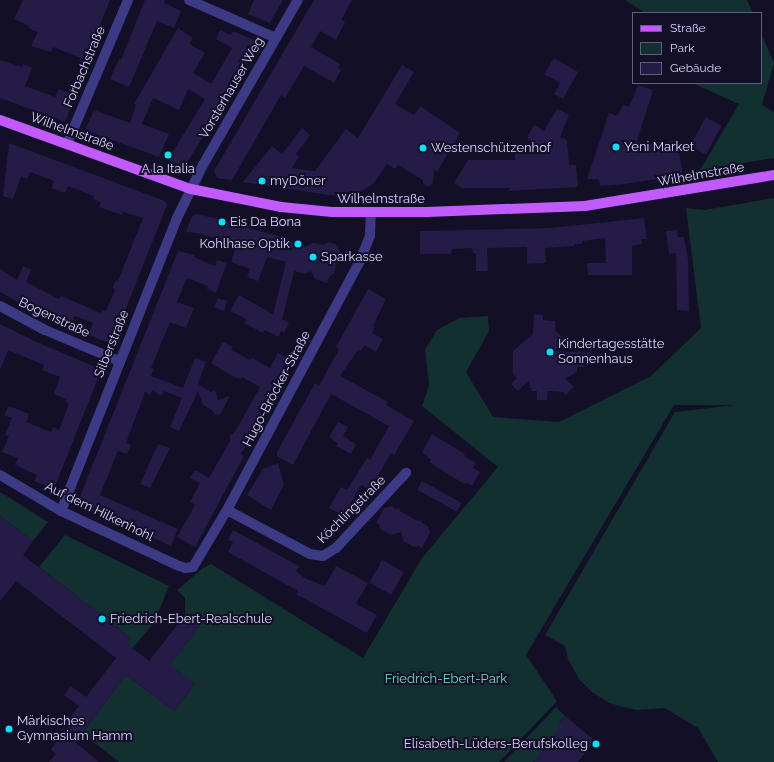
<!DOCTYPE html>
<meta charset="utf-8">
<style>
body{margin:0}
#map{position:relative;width:774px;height:762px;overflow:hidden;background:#130f26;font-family:Raleway,sans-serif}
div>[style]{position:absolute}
.green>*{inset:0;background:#12302f}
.building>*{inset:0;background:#241b47;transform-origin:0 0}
.minor>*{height:10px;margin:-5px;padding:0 5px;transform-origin:5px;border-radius:5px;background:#3d3a85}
.major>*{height:10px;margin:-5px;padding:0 5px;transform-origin:5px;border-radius:5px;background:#c25bff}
.dots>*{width:11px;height:11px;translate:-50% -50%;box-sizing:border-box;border:2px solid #130f26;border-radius:50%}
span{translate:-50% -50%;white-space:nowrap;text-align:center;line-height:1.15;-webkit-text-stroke:4px #130f26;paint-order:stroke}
.street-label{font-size:13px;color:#d9d4ff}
.poi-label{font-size:13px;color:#d9d4ff}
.left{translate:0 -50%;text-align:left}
.right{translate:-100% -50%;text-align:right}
.park-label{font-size:13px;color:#5fe0c0}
.legend{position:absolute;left:632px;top:12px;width:130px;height:72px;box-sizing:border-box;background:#130f26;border:1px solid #625e7d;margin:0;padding:5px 7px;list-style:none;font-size:12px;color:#d9d4ff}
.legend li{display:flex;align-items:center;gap:8px;height:20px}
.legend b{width:20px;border:1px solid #625e7d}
</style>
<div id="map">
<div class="green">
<i style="clip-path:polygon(625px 0,747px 0,753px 13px,645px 13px)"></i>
<i style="clip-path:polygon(761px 33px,774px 63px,762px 105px,774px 112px,774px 158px,700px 170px,739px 104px,692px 83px,761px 83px)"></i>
<i style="clip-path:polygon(774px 198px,774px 762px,718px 762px,698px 728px,665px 708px,636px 710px,609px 703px,592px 692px,579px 679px,568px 659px,565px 646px,545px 635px,675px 412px,735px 405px,674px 405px,526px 655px,557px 701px,499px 762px,119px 762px,82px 733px,126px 675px,174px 711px,189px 692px,194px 684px,178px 671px,167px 669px,200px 625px,185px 614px,185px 598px,177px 590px,203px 568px,211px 564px,363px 658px,422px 558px,498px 467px,422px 406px,429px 385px,425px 350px,437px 330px,459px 318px,488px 316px,489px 331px,466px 372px,493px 417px,559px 422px,651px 376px,701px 328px,686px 208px,704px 210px)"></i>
<i style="clip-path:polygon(0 492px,48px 522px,33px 541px,0 516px)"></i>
<i style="clip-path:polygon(65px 535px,169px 586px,154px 623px,129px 652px,124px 648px,131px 638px,39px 567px)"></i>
<i style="clip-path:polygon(556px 707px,565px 716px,559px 723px,563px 726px,533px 762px,504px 762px)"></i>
</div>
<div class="building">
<i style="clip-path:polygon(23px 0,110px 0,86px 60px,53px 47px,51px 52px,31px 46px,38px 32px,28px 28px,29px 26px,14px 19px)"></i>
<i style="clip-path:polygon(145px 0,165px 0,164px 3px,181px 11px,174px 28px,157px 21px,129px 87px,110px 79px,119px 59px,121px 60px)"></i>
<i style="clip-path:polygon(254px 0,283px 0,270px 23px,248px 14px)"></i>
<i style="clip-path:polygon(314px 0,352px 0,341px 20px,345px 22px,336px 40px,320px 31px,311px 47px,340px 64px,338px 68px,341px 70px,334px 83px,304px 66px,285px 98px,281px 95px,232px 180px,217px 178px,214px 171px)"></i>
<i style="clip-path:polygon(178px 28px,193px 38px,189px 44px,205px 53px,193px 73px,210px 83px,212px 83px,232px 48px,216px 39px,220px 30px,231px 35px,233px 31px,259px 42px,187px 163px,181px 165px,168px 160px,205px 99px,188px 89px,179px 110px,153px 98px,142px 124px,169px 134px,159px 157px,85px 130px,94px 110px,130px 123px,136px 105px,134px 104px)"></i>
<i style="clip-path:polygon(554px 58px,578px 72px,563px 99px,554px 94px,560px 83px,544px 74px)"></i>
<i style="clip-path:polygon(0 60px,22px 67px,23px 64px,32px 68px,25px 86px,55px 97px,59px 89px,76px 95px,65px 122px,0 98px)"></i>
<i style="clip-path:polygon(402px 65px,414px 72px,395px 104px,414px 115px,420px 106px,460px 133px,437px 172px,434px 169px,433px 183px,430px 186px,426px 186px,423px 183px,423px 180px,398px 165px,395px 169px,387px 164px,374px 183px,362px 191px,346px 196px,329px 195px,243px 182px,272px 146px,282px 154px,302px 128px,310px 135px,296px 154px,299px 157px,292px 168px,315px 171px,346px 129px,358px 138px)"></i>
<i style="clip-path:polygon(638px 85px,653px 90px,635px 147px,677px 140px,683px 175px,625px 184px,600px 186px,599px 179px,587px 179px,609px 113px,617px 116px,623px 105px,629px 107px)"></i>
<i style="clip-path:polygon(557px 109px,569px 115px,560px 137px,567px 140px,569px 165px,576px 165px,578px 187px,508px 191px,510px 188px,462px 188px,454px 183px,468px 160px,515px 160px,515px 153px,550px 152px,528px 139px,528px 135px,534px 125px,544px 131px)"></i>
<i style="left:706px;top:117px;width:18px;height:33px;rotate:29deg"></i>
<i style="clip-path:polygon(9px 143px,165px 201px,167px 205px,113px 341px,109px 343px,88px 335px,93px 323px,75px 316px,70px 327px,45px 317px,0 292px,0 269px,17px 280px,23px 266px,31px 270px,26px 282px,59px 299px,61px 296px,101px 313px,103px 310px,106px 311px,115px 290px,113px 289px,114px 285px,116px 280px,118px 281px,143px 218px,123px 212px,122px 215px,99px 207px,101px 202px,93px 199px,94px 196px,68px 186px,65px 193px,52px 188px,54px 181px,30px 172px,27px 179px,21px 176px,13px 199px,3px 196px)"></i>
<i style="clip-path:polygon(196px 214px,249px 226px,248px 228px,294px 240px,300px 240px,305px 247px,313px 243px,323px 245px,328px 242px,335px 244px,340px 252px,334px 274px,329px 277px,327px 283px,315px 279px,311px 271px,305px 274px,294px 271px,282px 319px,289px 323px,284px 333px,281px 331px,278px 337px,265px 330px,263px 333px,244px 323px,246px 319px,230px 311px,239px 295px,273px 314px,286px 262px,267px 257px,258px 281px,247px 277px,250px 269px,231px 262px,237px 244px,197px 233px,186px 232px,192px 216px)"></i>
<i style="clip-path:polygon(644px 218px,647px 239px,641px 239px,642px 244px,632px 246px,632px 275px,588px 275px,587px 263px,606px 263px,605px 238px,582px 241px,582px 244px,575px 244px,575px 246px,545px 248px,546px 263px,527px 264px,527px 247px,487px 248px,488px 271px,476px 271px,476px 253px,473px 253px,472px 248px,452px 249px,451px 254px,420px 254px,420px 231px,551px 228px)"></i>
<i style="clip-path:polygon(677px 230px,678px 237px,684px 237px,688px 259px,689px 311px,677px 310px,676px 253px,669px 254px,666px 231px)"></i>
<i style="clip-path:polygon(178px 251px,195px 255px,194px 257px,215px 266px,217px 260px,227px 263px,216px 293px,207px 289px,208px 286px,187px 278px,177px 302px,194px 308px,186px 328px,170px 322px,151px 368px,154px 369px,151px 376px,183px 388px,195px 358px,206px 362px,198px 384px,211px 392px,215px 390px,218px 400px,230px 396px,220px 415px,214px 414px,213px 411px,203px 405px,198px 391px,179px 431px,170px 427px,182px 398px,164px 391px,161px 396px,152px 390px,150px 395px,145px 392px,126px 443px,131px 445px,127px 454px,118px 451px,100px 495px,178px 529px,171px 546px,77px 504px)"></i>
<i style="clip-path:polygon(368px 289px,386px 299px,373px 326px,375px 327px,372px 333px,383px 339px,376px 352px,364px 345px,361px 351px,358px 350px,340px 376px,388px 402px,386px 405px,414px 421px,394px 455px,391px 453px,370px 490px,361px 485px,344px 516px,329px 508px,341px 487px,347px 490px,367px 458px,370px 460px,389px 426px,331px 394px,293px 465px,277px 456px,277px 452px,315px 383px,319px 386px,339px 349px,336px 347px)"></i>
<i style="clip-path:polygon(218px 298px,227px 301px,224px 311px,214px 307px)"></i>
<i style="clip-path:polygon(534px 314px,543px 315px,543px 320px,555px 321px,555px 330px,566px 341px,555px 351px,591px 353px,591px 363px,584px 363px,584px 367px,577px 367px,577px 372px,565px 379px,574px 387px,566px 395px,563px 392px,548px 391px,547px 400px,537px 400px,537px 391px,532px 391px,528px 381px,518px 391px,511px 384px,517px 378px,513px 374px,513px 351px,533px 334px)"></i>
<i style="clip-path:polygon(0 324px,34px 341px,98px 368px,100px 373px,54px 489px,34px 481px,37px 475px,15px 465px,18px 458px,2px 452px,9px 436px,5px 435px,12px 418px,4px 415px,9px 406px,29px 414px,26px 422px,51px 432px,53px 427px,59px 430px,69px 403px,65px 402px,66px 399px,54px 394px,60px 377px,42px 370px,44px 365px,8px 350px,0 370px)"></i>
<i style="clip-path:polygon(223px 342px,233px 347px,231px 350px,241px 355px,250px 360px,252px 358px,270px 368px,278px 353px,288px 358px,259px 412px,263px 415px,259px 422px,260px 426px,251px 428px,253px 436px,244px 439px,246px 445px,241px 454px,244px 456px,195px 547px,177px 537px,195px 505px,190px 502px,200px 483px,190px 478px,195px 470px,209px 478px,230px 441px,230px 435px,233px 434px,240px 423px,260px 387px,242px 377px,241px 379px,234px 377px,211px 363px)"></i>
<i style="clip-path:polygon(338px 422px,348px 427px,343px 436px,356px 444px,351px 454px,336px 446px,338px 443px,329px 437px)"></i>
<i style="clip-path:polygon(432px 434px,465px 454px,464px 456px,476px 463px,473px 468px,480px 472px,472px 486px,468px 483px,464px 484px,429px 462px,431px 460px,422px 452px)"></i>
<i style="clip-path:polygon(158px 444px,170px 448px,150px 488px,140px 484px)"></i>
<i style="clip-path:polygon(278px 463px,284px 485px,271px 510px,247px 495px,263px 469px)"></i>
<i style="left:422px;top:481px;width:45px;height:10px;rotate:29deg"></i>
<i style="clip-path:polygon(391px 506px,396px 509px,399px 508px,400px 511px,418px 521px,421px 520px,422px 523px,428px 526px,430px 533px,422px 548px,419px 546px,414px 547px,403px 541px,401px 532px,391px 535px,380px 529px,379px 524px,376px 523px,384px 508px)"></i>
<i style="clip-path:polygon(0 516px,33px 541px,23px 555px,131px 638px,127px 644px,149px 661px,186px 614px,200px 625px,170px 665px,195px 684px,174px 711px,126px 675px,75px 742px,99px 762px,49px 762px,56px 754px,51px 749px,70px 724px,67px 721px,79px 706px,64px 695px,71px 686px,86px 697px,116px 658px,16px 581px,0 601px)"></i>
<i style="clip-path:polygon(233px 530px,299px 566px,296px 571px,306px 579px,325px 586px,336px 566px,368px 583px,356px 604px,377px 615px,367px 633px,296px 594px,298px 591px,228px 552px,233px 542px,228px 540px)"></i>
<i style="left:382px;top:560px;width:25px;height:26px;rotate:29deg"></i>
<i style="clip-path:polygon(565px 716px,595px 741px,578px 762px,533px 762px,562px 726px,559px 724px)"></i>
</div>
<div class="minor">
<i style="left:189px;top:0;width:95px;rotate:23.6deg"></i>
<i style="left:67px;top:144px;width:156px;rotate:-67deg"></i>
<i style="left:0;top:306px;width:51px;rotate:28.1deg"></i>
<i style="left:45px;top:330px;width:80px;rotate:22.7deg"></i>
<i style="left:0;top:475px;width:71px;rotate:30.5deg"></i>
<i style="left:61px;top:511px;width:130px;rotate:25deg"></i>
<i style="left:179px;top:566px;width:6px;rotate:18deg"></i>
<i style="left:185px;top:568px;width:8px;rotate:-7deg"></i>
<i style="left:193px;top:567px;width:66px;rotate:-59.2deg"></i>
<i style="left:227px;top:510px;width:280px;rotate:-61.9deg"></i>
<i style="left:359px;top:263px;width:29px;rotate:-68deg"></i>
<i style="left:370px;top:236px;width:23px;rotate:-88deg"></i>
<i style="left:227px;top:510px;width:94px;rotate:27.9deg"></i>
<i style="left:310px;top:554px;width:13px;rotate:9deg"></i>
<i style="left:323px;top:556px;width:15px;rotate:-32deg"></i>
<i style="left:336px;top:548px;width:103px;rotate:-47deg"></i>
<i style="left:61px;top:511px;width:315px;rotate:-68.4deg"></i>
<i style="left:177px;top:218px;width:59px;rotate:-63.9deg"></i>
<i style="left:203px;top:165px;width:190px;rotate:-60.1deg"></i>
</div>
<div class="major">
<i style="left:0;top:120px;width:203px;rotate:19.9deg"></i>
<i style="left:191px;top:189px;width:92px;rotate:11.3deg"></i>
<i style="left:281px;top:207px;width:51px;rotate:5.6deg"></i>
<i style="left:332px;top:212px;width:95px"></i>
<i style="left:427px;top:212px;width:158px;rotate:-2.2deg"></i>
<i style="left:585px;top:206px;width:192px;rotate:-9.3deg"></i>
</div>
<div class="dots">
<i style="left:616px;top:147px;background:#00e5ff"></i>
<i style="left:423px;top:148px;background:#00e5ff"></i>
<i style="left:168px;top:155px;background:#00e5ff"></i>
<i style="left:262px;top:181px;background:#00e5ff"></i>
<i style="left:222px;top:222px;background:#00e5ff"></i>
<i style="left:298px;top:244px;background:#00e5ff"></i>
<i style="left:313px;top:257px;background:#00e5ff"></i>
<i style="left:550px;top:352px;background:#00e5ff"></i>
<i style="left:102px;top:619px;background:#00e5ff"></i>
<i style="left:9px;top:729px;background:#00e5ff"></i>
<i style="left:596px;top:744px;background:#00e5ff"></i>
</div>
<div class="street-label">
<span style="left:85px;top:67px;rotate:-67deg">Forbachstraße</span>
<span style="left:232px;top:88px;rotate:-60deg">Vorsterhauser Weg</span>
<span style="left:72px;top:132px;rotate:20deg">Wilhelmstraße</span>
<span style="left:701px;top:175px;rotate:-10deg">Wilhelmstraße</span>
<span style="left:381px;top:199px">Wilhelmstraße</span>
<span style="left:54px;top:318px;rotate:25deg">Bogenstraße</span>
<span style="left:112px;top:344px;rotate:-68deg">Silberstraße</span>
<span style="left:277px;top:389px;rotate:-62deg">Hugo-Bröcker-Straße</span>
<span style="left:352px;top:510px;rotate:-45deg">Köchlingstraße</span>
<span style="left:99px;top:512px;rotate:26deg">Auf dem Hilkenhohl</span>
</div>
<div class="poi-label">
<span class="left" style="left:624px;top:147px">Yeni Market</span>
<span class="left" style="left:431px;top:148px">Westenschützenhof</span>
<span style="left:168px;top:169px">A la Italia</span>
<span class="left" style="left:270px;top:181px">myDöner</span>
<span class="left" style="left:230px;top:222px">Eis Da Bona</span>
<span class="right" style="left:290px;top:244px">Kohlhase Optik</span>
<span class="left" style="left:321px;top:257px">Sparkasse</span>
<span class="left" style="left:558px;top:352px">Kindertagesstätte<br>Sonnenhaus</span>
<span class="left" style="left:110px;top:619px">Friedrich-Ebert-Realschule</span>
<span class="left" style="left:17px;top:729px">Märkisches<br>Gymnasium Hamm</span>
<span class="right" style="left:588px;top:744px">Elisabeth-Lüders-Berufskolleg</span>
</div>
<div class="park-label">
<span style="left:446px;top:679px">Friedrich-Ebert-Park</span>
</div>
<ul class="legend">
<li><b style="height:5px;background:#c25bff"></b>Straße</li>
<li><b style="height:11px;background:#12302f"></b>Park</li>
<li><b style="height:11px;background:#241b47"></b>Gebäude</li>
</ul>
</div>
